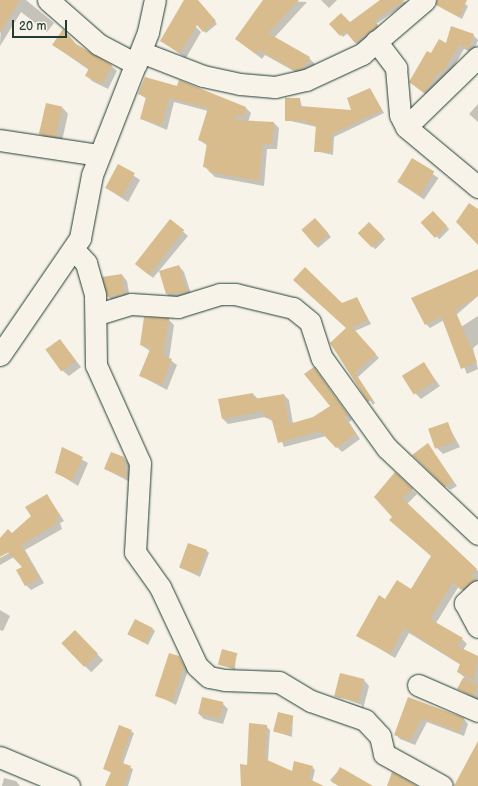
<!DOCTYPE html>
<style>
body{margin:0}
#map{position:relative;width:478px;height:786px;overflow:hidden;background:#f7f3e8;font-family:"Balsamiq Sans",sans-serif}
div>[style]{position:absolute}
.shadow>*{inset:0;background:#0003;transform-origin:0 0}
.building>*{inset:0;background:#d8bc8d;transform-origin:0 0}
.roads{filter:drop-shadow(0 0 1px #1f3d34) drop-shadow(0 0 1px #1f3d34)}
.minor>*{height:21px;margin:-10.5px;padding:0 10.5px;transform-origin:10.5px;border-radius:10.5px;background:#f7f3e8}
span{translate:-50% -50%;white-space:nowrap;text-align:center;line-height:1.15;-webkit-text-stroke:4px #f7f3e8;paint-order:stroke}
.scale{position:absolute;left:12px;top:20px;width:55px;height:18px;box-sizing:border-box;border:2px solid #1f3d34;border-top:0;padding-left:5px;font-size:12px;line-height:14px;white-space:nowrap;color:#1f3d34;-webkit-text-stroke:3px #f7f3e8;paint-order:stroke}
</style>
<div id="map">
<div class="shadow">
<i style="clip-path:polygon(2px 0,26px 0,54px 23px,47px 32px,21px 12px,0 46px)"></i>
<i style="clip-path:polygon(265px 0,307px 2px,274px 38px,309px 58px,315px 64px,309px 73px,301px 75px,265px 55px,262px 59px,236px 39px)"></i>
<i style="clip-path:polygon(321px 0,337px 0,329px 8px)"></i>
<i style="clip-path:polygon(381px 0,408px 2px,376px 24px,380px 28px,358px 45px,348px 33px,343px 37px,331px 24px,350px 23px)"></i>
<i style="clip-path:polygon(442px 0,465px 4px,468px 6px,462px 19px,442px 8px)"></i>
<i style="clip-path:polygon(202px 6px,217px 24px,206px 33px,204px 31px)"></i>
<i style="clip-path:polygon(196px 27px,201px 32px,186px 58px,161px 41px)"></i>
<i style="clip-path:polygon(473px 35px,478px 40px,473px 53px,464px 49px,448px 77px,429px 97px,411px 83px,431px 54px)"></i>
<i style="clip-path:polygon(53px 45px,77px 45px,111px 66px,117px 71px,108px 89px,92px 81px,86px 75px,89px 70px)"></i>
<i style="clip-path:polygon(180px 81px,246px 108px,251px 113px,248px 122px,274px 123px,279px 128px,277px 149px,267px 149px,264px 186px,215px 177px,204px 166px,208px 146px,199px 140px,208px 111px,174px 102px,167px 130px,141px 119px,147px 99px,139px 94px,178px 87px)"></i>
<i style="clip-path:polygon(370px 89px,384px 113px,334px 137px,333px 155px,315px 151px,317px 127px,286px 120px,300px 99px,302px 107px,353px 111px)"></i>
<i style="clip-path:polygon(478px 104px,478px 122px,469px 114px)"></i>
<i style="clip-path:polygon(63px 108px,68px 114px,62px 141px,46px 139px,40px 133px)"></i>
<i style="left:412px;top:160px;width:32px;height:26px;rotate:34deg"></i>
<i style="clip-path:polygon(118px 165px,140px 180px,128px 202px,106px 188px)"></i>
<i style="left:433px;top:213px;width:23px;height:14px;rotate:45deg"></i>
<i style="clip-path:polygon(170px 220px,188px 236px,153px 278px,139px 267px)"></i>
<i style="clip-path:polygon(318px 222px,331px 237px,318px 248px,303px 230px)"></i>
<i style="left:369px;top:223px;width:23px;height:14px;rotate:45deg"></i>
<i style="clip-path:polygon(179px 266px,184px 272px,192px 297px,172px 299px,167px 294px)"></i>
<i style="clip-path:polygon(478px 274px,478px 296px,447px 323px,444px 320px,430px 328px,426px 324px)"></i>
<i style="clip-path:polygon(122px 275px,127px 281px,130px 299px,113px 302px,108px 296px)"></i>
<i style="clip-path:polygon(357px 298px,371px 324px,355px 331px,379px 358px,358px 377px,375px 403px,373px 405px,331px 343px,347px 328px,342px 305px)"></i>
<i style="clip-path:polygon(478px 316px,478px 344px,473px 348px,478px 369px,467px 374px,450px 334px)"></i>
<i style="clip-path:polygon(168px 319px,174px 325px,169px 359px,177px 365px,167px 390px,141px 376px,150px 351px,141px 345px)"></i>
<i style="clip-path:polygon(60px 340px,81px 367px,69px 376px,63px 371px)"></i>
<i style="clip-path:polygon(423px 363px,440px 386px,421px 399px,415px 393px)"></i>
<i style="clip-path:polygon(314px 368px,352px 420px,349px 422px,360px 439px,342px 452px,326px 436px,284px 447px,274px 422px,265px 417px,228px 424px,223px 419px,253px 394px,258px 399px,284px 395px,289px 400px,293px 424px,313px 418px,332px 407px)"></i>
<i style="clip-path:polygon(447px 423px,460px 447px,443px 454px,437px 448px)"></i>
<i style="clip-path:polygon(428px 445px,457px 486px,450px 490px,414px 455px)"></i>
<i style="clip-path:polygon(62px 448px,88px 463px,78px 486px,56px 472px)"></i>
<i style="clip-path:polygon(124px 458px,129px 464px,132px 483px,105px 469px)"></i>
<i style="clip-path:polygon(395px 474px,417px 494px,407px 504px,478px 571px,478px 579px,467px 595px,459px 586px,436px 623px,462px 639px,467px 644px,463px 650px,478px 657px,478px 700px,458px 689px,464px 677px,458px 672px,461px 665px,409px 633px,395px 658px,357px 635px,385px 601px,411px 590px,432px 556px,393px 517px)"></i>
<i style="clip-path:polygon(47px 495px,64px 521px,60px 523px,62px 529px,25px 550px,44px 583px,31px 590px,26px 585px,24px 567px,14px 557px,0 565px,0 558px,13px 551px,0 556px,0 539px,12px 535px,32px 516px)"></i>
<i style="clip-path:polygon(206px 550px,209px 553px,200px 577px,181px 568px)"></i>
<i style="clip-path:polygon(0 610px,10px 616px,3px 631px,0 630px)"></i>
<i style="clip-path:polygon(153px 629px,155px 631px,148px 645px,129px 634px)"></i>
<i style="left:75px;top:632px;width:40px;height:17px;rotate:45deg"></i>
<i style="clip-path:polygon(236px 654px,235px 670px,219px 664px)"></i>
<i style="clip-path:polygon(179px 657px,188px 671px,176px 705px,157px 695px)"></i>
<i style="clip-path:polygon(evenodd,364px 680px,369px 686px,363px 709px,335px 696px,364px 680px,340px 697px,362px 705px,362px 707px,340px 699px,340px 697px)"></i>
<i style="clip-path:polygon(409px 699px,464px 719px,468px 724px,464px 736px,427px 722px,415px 745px,400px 739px,396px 735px)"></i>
<i style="clip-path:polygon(222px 703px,228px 709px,223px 724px,204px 719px,198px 713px)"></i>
<i style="clip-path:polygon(293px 717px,292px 737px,274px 731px)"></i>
<i style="clip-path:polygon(120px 726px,134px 733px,123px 764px,133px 769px,128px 786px,106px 786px,112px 773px,104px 769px)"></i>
<i style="clip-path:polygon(266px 726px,270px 730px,268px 761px,292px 773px,312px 767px,315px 770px,311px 786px,242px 786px)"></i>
<i style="clip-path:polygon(340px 769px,366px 786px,339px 786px,332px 782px,330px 780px)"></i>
<i style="clip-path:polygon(4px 778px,16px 781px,20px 786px,2px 786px)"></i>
</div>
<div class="building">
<i style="clip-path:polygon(0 0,20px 0,0 33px)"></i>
<i style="clip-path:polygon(184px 0,198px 0,216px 21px,203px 32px,197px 25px,180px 53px,160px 41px)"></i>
<i style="clip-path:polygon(263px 0,299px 0,268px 33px,310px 57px,304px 68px,294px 70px,259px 50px,256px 54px,235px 39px)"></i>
<i style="clip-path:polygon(380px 0,405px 0,374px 21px,378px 25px,355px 43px,345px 31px,340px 36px,329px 24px,341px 13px,350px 22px)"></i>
<i style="clip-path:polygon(437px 0,467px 0,459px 17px,436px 5px)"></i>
<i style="clip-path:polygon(451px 26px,474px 34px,469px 49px,459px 45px,443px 73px,440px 71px,424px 93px,409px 82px,427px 51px,431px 53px,439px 39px,446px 43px)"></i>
<i style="clip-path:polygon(63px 29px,76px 44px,112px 65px,102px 84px,85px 76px,89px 68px,52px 45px)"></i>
<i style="clip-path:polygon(145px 77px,177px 86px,179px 80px,246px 107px,244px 117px,236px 115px,235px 120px,274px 122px,272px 144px,263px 144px,259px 181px,209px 172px,209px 168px,203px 167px,207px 143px,198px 140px,208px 108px,169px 98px,162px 125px,140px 119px,146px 97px,138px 94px)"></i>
<i style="clip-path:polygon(370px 88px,382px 110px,332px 134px,331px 152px,314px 152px,316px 125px,306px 124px,307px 121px,285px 121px,285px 98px,300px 98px,300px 106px,351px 110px,347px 98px)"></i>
<i style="left:46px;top:103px;width:17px;height:32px;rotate:13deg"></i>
<i style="left:412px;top:158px;width:26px;height:28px;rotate:31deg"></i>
<i style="left:118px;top:164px;width:19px;height:27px;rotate:28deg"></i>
<i style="clip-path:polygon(469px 203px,478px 209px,478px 245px,456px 222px)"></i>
<i style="left:433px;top:211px;width:21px;height:17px;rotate:47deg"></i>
<i style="left:315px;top:218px;width:21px;height:18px;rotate:49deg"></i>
<i style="left:170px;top:219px;width:18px;height:57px;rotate:38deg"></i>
<i style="left:369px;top:222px;width:20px;height:16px;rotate:45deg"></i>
<i style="clip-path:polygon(179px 265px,187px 292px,166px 294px,159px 271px)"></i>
<i style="clip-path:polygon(305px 267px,342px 303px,357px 297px,368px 320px,352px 327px,376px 354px,355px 373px,372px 399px,368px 402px,330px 343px,346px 328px,293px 280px)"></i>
<i style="clip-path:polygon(478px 269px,478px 296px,455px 310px,477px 362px,461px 369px,441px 316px,425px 325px,411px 298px)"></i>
<i style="clip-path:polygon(122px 274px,125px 293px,107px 297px,102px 277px)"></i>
<i style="clip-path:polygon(144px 317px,169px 318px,163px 356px,172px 359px,162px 385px,139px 376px,151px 347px,140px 345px)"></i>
<i style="left:60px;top:339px;width:27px;height:18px;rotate:54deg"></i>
<i style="left:424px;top:362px;width:22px;height:26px;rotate:58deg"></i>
<i style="clip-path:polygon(314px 367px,348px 415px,344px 417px,356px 434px,336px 448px,320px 431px,278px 443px,271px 417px,265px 418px,264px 411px,222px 419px,218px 399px,253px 393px,254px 399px,284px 394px,289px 424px,313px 417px,330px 406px,304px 374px)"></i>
<i style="left:448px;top:422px;width:21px;height:21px;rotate:71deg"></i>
<i style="clip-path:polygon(428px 443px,453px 481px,445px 487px,412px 455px)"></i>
<i style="clip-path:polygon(62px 447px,83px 457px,72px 481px,55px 473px)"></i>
<i style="clip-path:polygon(111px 452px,124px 457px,127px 478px,104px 469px)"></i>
<i style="clip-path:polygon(395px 472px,413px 489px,402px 498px,477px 569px,471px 576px,475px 580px,461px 590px,453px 582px,430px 619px,463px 638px,457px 646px,478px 656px,474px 680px,457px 672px,460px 664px,404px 628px,390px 654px,356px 636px,379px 595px,385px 599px,397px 580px,411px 589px,431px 556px,389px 520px,392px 517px,374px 497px)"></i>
<i style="clip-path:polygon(47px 494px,60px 516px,55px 518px,58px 523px,21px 545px,39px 578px,25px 586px,16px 570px,22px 567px,8px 552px,0 557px,0 538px,8px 529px,12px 533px,31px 516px,25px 507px)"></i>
<i style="left:188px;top:543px;width:20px;height:26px;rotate:20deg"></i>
<i style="left:135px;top:619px;width:20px;height:17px;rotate:27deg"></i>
<i style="left:75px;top:630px;width:33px;height:19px;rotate:46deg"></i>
<i style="left:222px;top:649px;width:16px;height:16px;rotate:15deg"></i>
<i style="clip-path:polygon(169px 653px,179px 656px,184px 666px,172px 702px,155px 696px)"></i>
<i style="left:340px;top:673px;width:25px;height:24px;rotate:14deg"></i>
<i style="clip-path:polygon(463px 678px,478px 685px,474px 696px,457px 689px)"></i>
<i style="left:202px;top:697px;width:22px;height:17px;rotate:13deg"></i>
<i style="clip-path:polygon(408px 697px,464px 718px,459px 732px,422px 718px,410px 741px,394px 735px)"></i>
<i style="left:278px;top:712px;width:16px;height:20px;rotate:14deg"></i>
<i style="clip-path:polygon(249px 723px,267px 725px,265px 759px,292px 771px,294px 761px,313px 766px,309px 779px,324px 786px,241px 786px,240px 764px,247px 765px)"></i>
<i style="clip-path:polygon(119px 725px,132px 730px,120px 762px,131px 766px,124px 786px,105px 786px,111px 772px,103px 769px)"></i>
<i style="clip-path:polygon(478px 741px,478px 786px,454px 786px)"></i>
<i style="clip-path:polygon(340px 767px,373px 786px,339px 786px,332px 782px)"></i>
<i style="clip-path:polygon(392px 772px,417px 786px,387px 786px)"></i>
</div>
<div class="roads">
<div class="minor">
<i style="left:48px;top:0;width:67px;rotate:41.3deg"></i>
<i style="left:98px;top:44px;width:43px;rotate:27.8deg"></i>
<i style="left:376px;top:41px;width:34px;rotate:53deg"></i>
<i style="left:396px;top:68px;width:47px;rotate:85.1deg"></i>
<i style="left:400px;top:115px;width:13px;rotate:63deg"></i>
<i style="left:406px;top:127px;width:94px;rotate:39.8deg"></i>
<i style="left:141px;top:52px;width:66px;rotate:21.2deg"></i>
<i style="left:203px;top:76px;width:38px;rotate:12deg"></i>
<i style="left:240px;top:84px;width:35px;rotate:5deg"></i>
<i style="left:275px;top:87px;width:32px;rotate:-13deg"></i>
<i style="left:306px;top:80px;width:62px;rotate:-24.9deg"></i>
<i style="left:362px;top:54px;width:83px;rotate:-40.6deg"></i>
<i style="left:406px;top:127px;width:100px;rotate:-44.2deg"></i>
<i style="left:0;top:140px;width:100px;rotate:8.6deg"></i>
<i style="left:74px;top:250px;width:18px;rotate:47deg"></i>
<i style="left:86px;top:263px;width:33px;rotate:74deg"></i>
<i style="left:95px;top:295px;width:70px;rotate:89.2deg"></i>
<i style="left:96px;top:365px;width:107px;rotate:65.8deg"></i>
<i style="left:140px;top:463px;width:89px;rotate:93.2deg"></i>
<i style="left:135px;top:552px;width:43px;rotate:54.5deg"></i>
<i style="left:160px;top:587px;width:87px;rotate:64.9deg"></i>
<i style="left:197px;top:666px;width:16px;rotate:43deg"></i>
<i style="left:209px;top:677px;width:16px;rotate:11deg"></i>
<i style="left:225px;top:680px;width:54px;rotate:2.1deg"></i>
<i style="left:279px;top:682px;width:37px;rotate:31deg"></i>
<i style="left:311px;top:701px;width:57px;rotate:19.4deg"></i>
<i style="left:365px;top:720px;width:22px;rotate:47deg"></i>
<i style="left:380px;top:736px;width:18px;rotate:77deg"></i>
<i style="left:384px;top:754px;width:66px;rotate:28.9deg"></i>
<i style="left:98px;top:314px;width:34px;rotate:-17deg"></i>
<i style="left:131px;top:304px;width:47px;rotate:3.7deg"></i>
<i style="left:178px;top:307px;width:44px;rotate:-17.2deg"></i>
<i style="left:220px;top:294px;width:15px"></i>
<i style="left:235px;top:294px;width:60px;rotate:13.6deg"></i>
<i style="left:293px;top:308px;width:22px;rotate:39deg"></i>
<i style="left:310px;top:322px;width:38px;rotate:72deg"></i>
<i style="left:322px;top:358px;width:111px;rotate:54.2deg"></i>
<i style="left:387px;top:448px;width:125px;rotate:43.4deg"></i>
<i style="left:0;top:355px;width:142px;rotate:-55.6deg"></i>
<i style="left:80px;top:238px;width:64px;rotate:-79.2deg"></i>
<i style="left:92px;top:175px;width:154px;rotate:-68.6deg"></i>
<i style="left:148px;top:32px;width:33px;rotate:-78deg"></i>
<i style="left:478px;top:591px;width:18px;rotate:137deg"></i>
<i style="left:465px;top:603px;width:27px;rotate:62deg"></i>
<i style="left:418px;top:685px;width:65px;rotate:23.4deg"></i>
<i style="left:0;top:757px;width:75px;rotate:22.8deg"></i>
</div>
</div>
<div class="scale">20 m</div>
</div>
